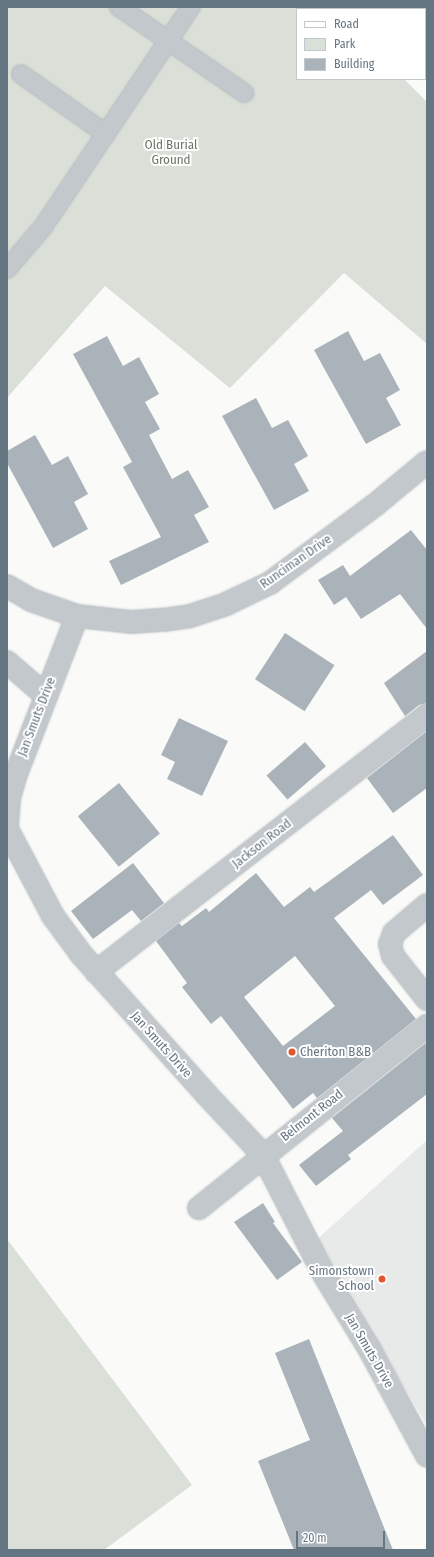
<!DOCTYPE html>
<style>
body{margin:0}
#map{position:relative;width:434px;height:1557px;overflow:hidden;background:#fafaf8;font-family:"Fira Sans Condensed",sans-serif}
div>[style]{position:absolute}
.built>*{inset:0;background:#e8e9e9}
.green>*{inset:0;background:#dadfd7}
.building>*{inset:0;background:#aab3b9;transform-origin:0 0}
.roads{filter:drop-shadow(0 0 1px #b3babf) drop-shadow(0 0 1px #b3babf)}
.service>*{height:18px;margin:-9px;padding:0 9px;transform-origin:9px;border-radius:9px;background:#c3c8cc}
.minor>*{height:22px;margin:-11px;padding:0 11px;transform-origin:11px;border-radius:11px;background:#c3c8cc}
.secondary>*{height:22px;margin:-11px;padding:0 11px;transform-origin:11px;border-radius:11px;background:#fff}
.dots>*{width:11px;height:11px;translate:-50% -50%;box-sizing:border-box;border:2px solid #fff;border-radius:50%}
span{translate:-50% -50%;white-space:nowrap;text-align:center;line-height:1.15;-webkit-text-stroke:4px #fff;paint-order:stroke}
.park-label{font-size:13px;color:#687a64}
.street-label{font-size:13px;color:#657683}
.poi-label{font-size:13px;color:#657683}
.left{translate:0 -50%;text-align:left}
.right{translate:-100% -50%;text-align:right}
.frame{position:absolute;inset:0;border:8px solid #657683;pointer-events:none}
.legend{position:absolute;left:296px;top:8px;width:130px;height:72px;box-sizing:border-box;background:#fff;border:1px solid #c1c8cd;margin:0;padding:5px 7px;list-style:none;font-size:12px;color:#657683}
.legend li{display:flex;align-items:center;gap:8px;height:20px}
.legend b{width:20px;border:1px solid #c1c8cd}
.scale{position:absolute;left:296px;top:1531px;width:89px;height:18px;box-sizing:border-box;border:2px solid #657683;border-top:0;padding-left:5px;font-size:12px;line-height:14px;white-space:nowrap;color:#657683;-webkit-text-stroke:3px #fff;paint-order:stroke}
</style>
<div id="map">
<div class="built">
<i style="clip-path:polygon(427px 1140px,427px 1425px,361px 1316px,313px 1243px)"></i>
</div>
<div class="green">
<i style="clip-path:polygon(7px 7px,321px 7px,323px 9px,297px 9px,297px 79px,404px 79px,427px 102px,427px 344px,344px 273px,230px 388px,105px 286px,7px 398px)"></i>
<i style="clip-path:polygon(7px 1239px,192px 1485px,104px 1550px,7px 1550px)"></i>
</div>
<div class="building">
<i style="clip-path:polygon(348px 331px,364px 361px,380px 353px,400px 390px,386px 398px,401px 425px,366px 444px,314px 350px)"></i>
<i style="clip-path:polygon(107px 336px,123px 366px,139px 357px,159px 394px,145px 402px,160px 429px,149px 435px,172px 479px,188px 470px,209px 507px,194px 515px,209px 542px,121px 585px,109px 561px,161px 537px,123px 467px,132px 462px,73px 354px)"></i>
<i style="clip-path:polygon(256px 398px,272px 428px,288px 420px,308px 456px,294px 464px,309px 491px,274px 510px,222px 416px)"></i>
<i style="clip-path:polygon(35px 435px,52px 465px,68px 456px,88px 494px,74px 502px,88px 529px,53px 548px,7px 463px,7px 451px)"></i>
<i style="clip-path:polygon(411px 530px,427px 550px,427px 629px,400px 594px,361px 619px,346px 597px,334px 605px,318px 580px,343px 565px,350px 576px)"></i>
<i style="left:285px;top:633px;width:59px;height:55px;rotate:33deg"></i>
<i style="clip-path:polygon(427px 651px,427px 703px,419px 705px,405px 716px,384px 683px)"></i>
<i style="clip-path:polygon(179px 718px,228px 741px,202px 796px,167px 779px,175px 762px,161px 755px)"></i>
<i style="clip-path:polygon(427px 731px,427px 788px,393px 813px,367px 778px)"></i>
<i style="left:305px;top:742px;width:32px;height:51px;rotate:49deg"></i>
<i style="left:119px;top:783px;width:65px;height:53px;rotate:51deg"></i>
<i style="clip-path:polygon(evenodd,393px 835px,423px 875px,383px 905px,371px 890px,334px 918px,416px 1019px,317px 1098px,313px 1093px,293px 1109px,221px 1016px,211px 1024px,182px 987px,187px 983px,156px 941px,179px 923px,182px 926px,206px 908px,209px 912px,256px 873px,284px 907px,310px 887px,314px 892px,393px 835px,295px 956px,335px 1006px,283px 1046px,244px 997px,295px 956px)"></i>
<i style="clip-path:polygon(133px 863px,164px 903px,141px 921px,132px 910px,93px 939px,71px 911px)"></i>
<i style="clip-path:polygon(427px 1042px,427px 1094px,348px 1155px,351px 1159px,316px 1186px,299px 1165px,343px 1131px,332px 1118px)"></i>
<i style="clip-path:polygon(263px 1203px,275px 1222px,273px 1223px,302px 1262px,277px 1280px,234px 1222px)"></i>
<i style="clip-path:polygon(309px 1339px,393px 1550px,294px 1550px,258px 1461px,310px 1440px,275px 1353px)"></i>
</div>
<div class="roads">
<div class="service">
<i style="left:119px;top:7px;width:152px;rotate:34.5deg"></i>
<i style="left:21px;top:74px;width:104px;rotate:35.2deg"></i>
<i style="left:7px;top:269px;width:55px;rotate:-49.4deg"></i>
<i style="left:43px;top:227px;width:265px;rotate:-56.1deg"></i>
</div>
<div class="minor">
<i style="left:7px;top:586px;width:28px;rotate:30deg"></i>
<i style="left:31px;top:600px;width:49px;rotate:19.2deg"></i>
<i style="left:77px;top:616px;width:54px;rotate:6.3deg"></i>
<i style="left:131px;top:622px;width:32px;rotate:-4deg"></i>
<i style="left:163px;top:620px;width:27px;rotate:-8deg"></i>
<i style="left:190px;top:616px;width:38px;rotate:-18deg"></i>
<i style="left:226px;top:604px;width:49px;rotate:-25.5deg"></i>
<i style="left:270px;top:583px;width:131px;rotate:-36.6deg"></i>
<i style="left:375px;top:505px;width:67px;rotate:-39.6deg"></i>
<i style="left:77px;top:616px;width:169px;rotate:111.1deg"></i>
<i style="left:16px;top:774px;width:25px;rotate:106deg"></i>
<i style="left:9px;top:798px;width:31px;rotate:94deg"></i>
<i style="left:7px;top:829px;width:98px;rotate:62.1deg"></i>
<i style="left:53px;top:916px;width:47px;rotate:53.6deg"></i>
<i style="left:81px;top:954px;width:188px;rotate:48.2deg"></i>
<i style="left:206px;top:1094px;width:83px;rotate:46.9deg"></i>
<i style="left:263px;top:1155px;width:132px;rotate:63deg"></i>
<i style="left:323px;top:1273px;width:90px;rotate:58.6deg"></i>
<i style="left:370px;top:1350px;width:120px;rotate:61.7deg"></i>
<i style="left:7px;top:662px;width:50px;rotate:41deg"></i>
<i style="left:427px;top:905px;width:43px;rotate:139.7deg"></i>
<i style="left:394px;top:933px;width:12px;rotate:110deg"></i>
<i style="left:390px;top:944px;width:12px;rotate:76deg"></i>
<i style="left:393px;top:956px;width:55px;rotate:51.7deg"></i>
<i style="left:96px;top:972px;width:419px;rotate:-37.8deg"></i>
<i style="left:199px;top:1208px;width:292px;rotate:-38.6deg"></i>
</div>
<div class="secondary">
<i style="left:381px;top:7px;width:3px;rotate:45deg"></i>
<i style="left:425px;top:45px;width:3px;rotate:45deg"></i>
</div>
</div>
<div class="dots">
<i style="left:292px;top:1052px;background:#e4572e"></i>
<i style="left:382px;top:1279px;background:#e4572e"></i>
</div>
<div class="park-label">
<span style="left:171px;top:153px">Old Burial<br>Ground</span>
</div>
<div class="street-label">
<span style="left:296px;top:562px;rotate:-35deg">Runciman Drive</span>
<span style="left:37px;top:717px;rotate:-69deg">Jan Smuts Drive</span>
<span style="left:262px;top:844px;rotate:-38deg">Jackson Road</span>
<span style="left:161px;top:1045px;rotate:48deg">Jan Smuts Drive</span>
<span style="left:312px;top:1116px;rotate:-38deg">Belmont Road</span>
<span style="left:369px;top:1351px;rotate:60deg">Jan Smuts Drive</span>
</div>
<div class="poi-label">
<span class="left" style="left:300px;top:1052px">Cheriton B&amp;B</span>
<span class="right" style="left:374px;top:1279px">Simonstown<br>School</span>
</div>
<div class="frame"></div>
<ul class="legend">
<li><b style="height:5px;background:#fff"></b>Road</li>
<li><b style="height:11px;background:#dadfd7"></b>Park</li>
<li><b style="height:11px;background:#aab3b9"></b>Building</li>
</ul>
<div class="scale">20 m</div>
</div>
